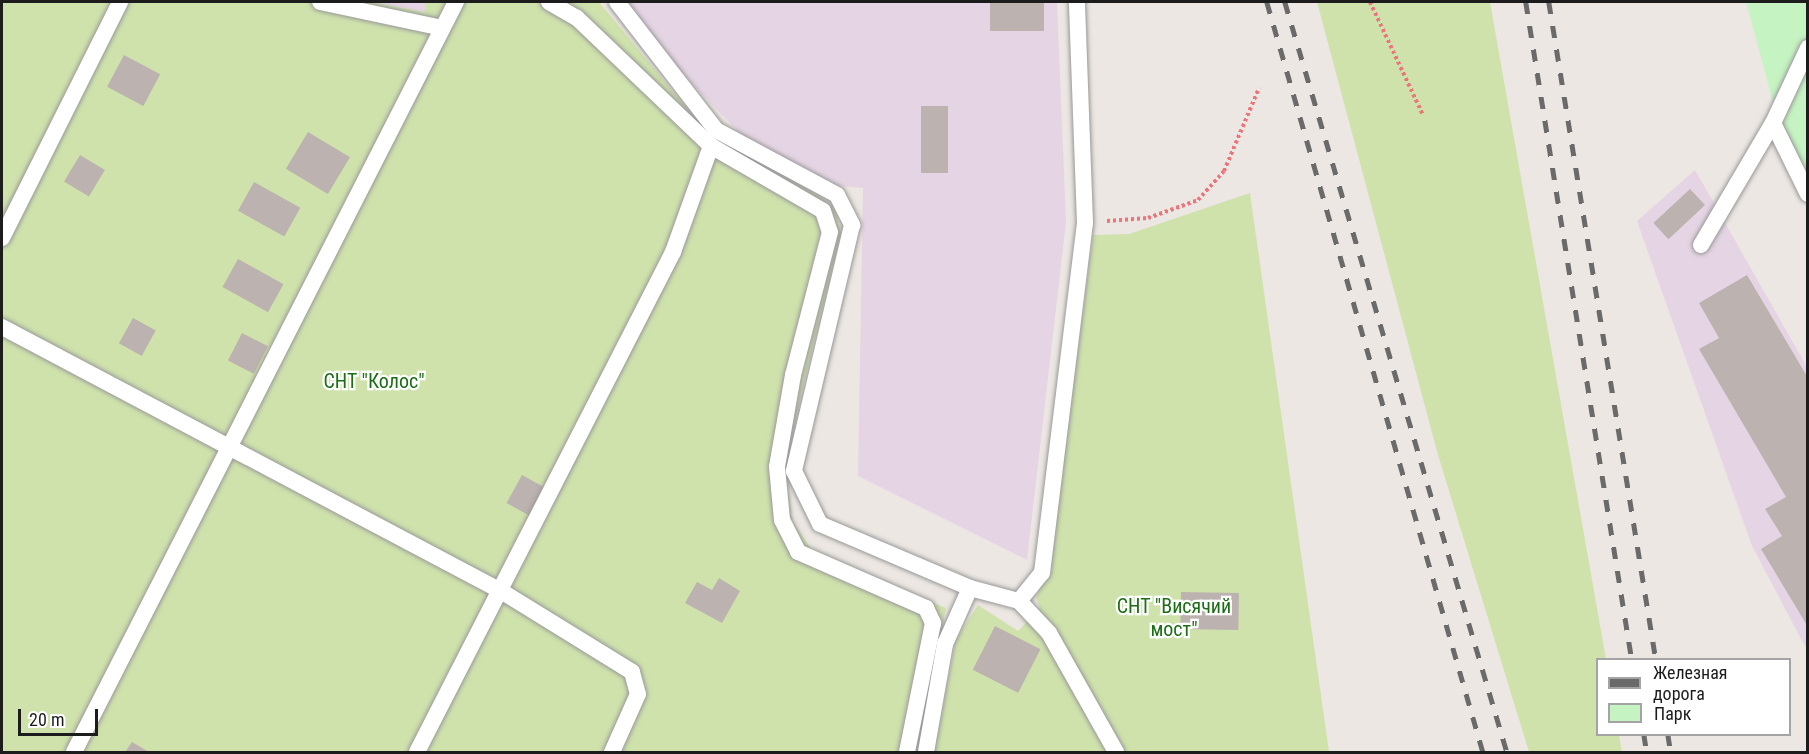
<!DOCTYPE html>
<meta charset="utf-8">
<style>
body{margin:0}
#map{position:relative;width:1809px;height:754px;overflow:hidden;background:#ece7e2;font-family:"Roboto Condensed",sans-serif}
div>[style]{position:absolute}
.industrial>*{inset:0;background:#e5d5e4}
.grass>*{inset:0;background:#cfe2ac}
.park>*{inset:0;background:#c6f3c2}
.building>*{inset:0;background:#bcb2af;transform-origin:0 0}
.path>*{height:4px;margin-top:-2px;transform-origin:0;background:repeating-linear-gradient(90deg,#ec747b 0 3px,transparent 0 6px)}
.roads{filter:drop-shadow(0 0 2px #999) drop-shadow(0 0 2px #999)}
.lane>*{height:16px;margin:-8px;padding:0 8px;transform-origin:8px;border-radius:8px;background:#fff}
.rail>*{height:4.5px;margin-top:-2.25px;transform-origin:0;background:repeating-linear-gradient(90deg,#6a6a6a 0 12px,transparent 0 24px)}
span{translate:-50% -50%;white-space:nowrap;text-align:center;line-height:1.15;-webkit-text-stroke:4.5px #fff;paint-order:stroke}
.park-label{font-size:20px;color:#1c6e15}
.frame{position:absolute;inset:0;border:3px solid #1c1c1c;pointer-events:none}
.legend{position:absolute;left:1596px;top:658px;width:195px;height:78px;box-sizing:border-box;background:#fff;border:2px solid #a4a4a4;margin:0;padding:8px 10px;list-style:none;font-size:18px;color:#1c1c1c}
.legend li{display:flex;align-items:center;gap:12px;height:30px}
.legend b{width:30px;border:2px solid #a4a4a4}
.scale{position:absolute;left:18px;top:709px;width:80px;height:27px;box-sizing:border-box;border:3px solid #1c1c1c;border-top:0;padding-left:8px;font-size:18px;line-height:21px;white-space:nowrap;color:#1c1c1c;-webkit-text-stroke:4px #fff;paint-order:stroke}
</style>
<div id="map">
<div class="industrial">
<i style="clip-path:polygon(372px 2px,426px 2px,426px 12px)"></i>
<i style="clip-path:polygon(613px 2px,1057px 2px,1066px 222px,1027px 560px,858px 476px,863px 188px,786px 181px)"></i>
<i style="clip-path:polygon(1695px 170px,1807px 367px,1807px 650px,1752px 546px,1637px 221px)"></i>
</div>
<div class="grass">
<i style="clip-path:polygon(2px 2px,372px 2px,425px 12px,426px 2px,599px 2px,708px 134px,824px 199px,836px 212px,841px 234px,784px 464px,793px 522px,812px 550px,946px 608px,916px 752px,2px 752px)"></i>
<i style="clip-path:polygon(1317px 2px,1490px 2px,1606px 659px,1598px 660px,1598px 734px,1619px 735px,1622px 752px,1529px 752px,1438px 455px)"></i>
<i style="clip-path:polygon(1250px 193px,1329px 752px,934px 752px,956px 639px,978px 605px,1018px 631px,1040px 608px,1036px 597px,1049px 568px,1093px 235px,1129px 234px)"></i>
</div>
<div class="park">
<i style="clip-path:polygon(1746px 2px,1807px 2px,1807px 174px,1778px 120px)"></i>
</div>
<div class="building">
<i style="left:990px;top:2px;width:54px;height:29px"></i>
<i style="left:124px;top:55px;width:41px;height:36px;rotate:28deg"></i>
<i style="left:921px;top:106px;width:27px;height:67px"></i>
<i style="left:308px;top:132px;width:49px;height:43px;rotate:31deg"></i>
<i style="left:80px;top:155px;width:29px;height:31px;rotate:31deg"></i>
<i style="left:254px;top:182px;width:53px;height:33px;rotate:29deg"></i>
<i style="left:1690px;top:189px;width:22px;height:50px;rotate:47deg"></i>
<i style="left:238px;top:259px;width:52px;height:32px;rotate:29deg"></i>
<i style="clip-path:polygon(1747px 275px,1808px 378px,1808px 627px,1761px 549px,1782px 536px,1765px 509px,1786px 497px,1699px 349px,1719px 338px,1699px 303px)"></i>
<i style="left:133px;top:318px;width:26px;height:29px;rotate:29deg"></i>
<i style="left:242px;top:333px;width:29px;height:31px;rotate:27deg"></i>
<i style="left:522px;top:475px;width:26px;height:32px;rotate:29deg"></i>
<i style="clip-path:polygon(719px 578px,740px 591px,722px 623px,685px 603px,697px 582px,712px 590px)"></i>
<i style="left:1181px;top:592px;width:58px;height:37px;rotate:1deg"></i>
<i style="left:995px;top:626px;width:51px;height:49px;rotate:27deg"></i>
<i style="clip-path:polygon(132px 742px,149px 752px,125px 752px)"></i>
</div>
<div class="path">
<i style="left:1370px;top:2px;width:125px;rotate:64.9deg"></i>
<i style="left:1107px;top:221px;width:41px;rotate:-4.2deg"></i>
<i style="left:1148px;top:218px;width:53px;rotate:-19.8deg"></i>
<i style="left:1198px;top:200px;width:39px;rotate:-48deg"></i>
<i style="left:1224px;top:171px;width:90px;rotate:-67.1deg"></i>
</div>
<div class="roads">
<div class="lane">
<i style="left:320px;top:2px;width:125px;rotate:12deg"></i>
<i style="left:549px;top:2px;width:32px;rotate:30deg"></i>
<i style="left:577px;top:18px;width:185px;rotate:43.7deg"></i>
<i style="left:711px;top:146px;width:129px;rotate:30.1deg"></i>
<i style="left:823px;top:211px;width:22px;rotate:72deg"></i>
<i style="left:830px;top:232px;width:148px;rotate:104.5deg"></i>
<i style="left:793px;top:375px;width:93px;rotate:99.9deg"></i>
<i style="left:777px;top:467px;width:53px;rotate:84.6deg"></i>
<i style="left:782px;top:520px;width:36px;rotate:63deg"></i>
<i style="left:798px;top:552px;width:140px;rotate:23.6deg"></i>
<i style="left:926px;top:608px;width:17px;rotate:65deg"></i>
<i style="left:933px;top:623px;width:132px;rotate:101.4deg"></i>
<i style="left:617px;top:2px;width:162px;rotate:52.3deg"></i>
<i style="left:716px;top:130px;width:137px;rotate:28.2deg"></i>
<i style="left:837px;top:195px;width:34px;rotate:63deg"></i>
<i style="left:852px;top:225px;width:253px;rotate:103.3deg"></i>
<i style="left:794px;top:471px;width:59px;rotate:63.9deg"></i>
<i style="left:820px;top:524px;width:163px;rotate:23.1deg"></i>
<i style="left:970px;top:588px;width:51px;rotate:14.9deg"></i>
<i style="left:1019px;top:601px;width:44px;rotate:46.8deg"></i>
<i style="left:1049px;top:633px;width:137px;rotate:60.6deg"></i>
<i style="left:1773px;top:123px;width:79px;rotate:63.8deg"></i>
<i style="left:2px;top:238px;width:264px;rotate:-63.4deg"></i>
<i style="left:1701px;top:245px;width:142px;rotate:-59.5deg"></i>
<i style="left:1773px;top:123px;width:83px;rotate:-65deg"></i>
<i style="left:2px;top:327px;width:565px;rotate:27.88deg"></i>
<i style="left:501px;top:591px;width:154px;rotate:31.7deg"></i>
<i style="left:632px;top:672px;width:23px;rotate:75deg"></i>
<i style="left:638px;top:694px;width:64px;rotate:114.1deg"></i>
<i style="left:1019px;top:601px;width:36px;rotate:-51deg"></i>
<i style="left:1042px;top:573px;width:353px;rotate:-83deg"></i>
<i style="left:1085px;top:223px;width:221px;rotate:-92.1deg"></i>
<i style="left:74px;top:752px;width:842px;rotate:-63.01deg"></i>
<i style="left:417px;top:752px;width:562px;rotate:-62.89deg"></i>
<i style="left:673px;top:252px;width:113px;rotate:-70.3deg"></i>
<i style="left:926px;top:752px;width:110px;rotate:-80deg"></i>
<i style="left:945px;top:644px;width:61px;rotate:-65.9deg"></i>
</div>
</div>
<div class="rail">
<i style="left:1267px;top:2px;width:780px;rotate:73.93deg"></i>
<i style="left:1285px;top:2px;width:782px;rotate:73.51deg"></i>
<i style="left:1526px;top:2px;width:666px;rotate:80.85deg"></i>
<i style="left:1549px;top:2px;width:667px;rotate:80.76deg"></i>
<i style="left:1644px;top:734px;width:18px;rotate:81deg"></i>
<i style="left:1668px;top:734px;width:18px;rotate:81deg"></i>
</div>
<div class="park-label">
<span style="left:374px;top:381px">СНТ "Колос"</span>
<span style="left:1174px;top:618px">СНТ "Висячий<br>мост"</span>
</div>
<div class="frame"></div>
<ul class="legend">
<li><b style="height:8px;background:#6a6a6a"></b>Железная дорога</li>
<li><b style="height:16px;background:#c6f3c2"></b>Парк</li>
</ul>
<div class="scale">20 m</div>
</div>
